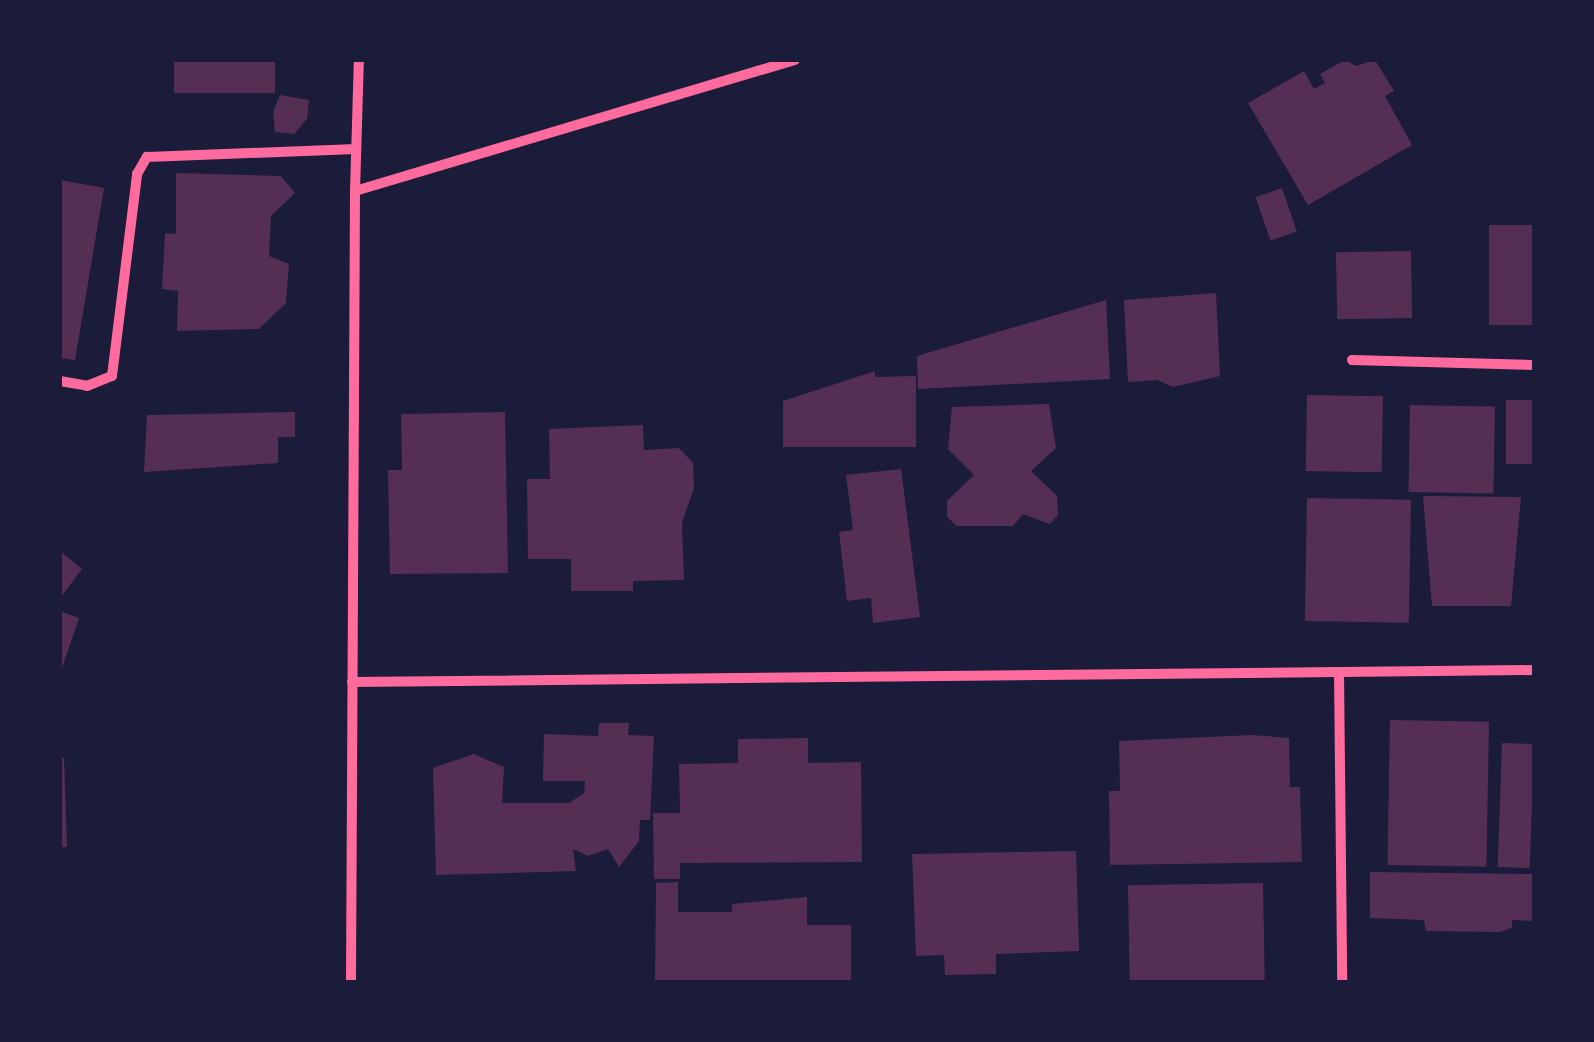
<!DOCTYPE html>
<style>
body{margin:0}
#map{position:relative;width:1594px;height:1042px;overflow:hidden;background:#1b1b3a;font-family:Signika,sans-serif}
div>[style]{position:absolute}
.building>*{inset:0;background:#542f53;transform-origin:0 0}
.minor>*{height:10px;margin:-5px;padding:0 5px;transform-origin:5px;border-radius:5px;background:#ff6b9d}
span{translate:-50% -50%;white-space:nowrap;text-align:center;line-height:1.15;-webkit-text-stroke:8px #1b1b3a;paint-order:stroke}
.frame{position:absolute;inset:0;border:62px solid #1b1b3a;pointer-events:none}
</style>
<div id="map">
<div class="building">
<i style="left:174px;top:60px;width:101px;height:33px"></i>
<i style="clip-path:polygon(1345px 60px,1356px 66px,1375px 60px,1394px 91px,1385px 96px,1412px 145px,1308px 205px,1248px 103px,1304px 71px,1314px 89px,1325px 83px,1320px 74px)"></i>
<i style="clip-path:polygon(280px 95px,309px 100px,307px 119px,294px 134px,275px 132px,273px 112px)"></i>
<i style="clip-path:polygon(176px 173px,281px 176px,295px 193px,271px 216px,269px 256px,289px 264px,286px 303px,259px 329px,177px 331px,178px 291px,162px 289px,165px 233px,176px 234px)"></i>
<i style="clip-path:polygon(60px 180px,104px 188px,75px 360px,60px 358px)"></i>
<i style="left:1282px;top:188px;width:46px;height:28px;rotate:71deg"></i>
<i style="left:1534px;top:225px;width:100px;height:45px;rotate:90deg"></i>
<i style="left:1411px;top:251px;width:67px;height:75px;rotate:89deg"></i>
<i style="clip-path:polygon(1216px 293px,1220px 376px,1173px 387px,1157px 380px,1128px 382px,1124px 300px)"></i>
<i style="clip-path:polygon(1106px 300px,1110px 379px,918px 389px,917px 356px)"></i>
<i style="clip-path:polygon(875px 371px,875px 377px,916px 376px,916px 447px,783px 447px,783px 401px)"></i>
<i style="left:1307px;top:395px;width:76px;height:76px;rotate:1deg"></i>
<i style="left:1506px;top:400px;width:28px;height:64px"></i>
<i style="clip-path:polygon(1049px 404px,1056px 448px,1031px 471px,1057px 496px,1058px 515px,1050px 524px,1023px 514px,1013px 526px,957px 526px,947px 517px,947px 501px,974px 475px,948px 449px,952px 407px)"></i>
<i style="left:1410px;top:405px;width:85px;height:87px;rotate:1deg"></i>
<i style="clip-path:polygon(295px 412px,295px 437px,278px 437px,278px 463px,144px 472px,147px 415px)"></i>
<i style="clip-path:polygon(505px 412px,508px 573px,390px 574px,388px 470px,402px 470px,401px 414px)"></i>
<i style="clip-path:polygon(643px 425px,644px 450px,679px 448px,693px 463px,694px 488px,682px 523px,684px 580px,633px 581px,633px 591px,571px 591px,571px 559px,528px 559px,527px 479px,550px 479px,549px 429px)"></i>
<i style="clip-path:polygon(901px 469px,920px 617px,873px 623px,871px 598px,847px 601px,839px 532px,853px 530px,846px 475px)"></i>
<i style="clip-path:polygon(1423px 496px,1521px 497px,1511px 606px,1432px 606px)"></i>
<i style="left:1307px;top:498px;width:104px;height:123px;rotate:1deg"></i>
<i style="clip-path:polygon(60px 551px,82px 569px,60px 598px)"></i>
<i style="clip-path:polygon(60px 611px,79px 618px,61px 671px,60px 671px)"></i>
<i style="left:1390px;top:720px;width:99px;height:145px;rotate:1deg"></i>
<i style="clip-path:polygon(599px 723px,629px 723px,628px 735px,654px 736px,650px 820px,640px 820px,639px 841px,619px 867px,608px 849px,588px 856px,573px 849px,576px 871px,436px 875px,433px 768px,474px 754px,504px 767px,502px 803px,569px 803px,584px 793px,585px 781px,543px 781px,544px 734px,598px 736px)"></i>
<i style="clip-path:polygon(1252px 735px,1289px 738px,1290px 787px,1300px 787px,1302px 862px,1110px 865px,1109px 791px,1120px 791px,1119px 741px)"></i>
<i style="clip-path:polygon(808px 738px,808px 763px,861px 762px,862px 862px,680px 863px,680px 879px,654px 879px,653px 813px,680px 813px,679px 764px,738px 763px,738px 739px)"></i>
<i style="left:1502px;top:743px;width:32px;height:124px;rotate:2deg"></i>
<i style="clip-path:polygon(60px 758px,64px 758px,67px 847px,60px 847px)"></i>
<i style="clip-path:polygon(1076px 851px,1079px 951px,996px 954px,996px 974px,945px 975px,944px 955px,916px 956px,912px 854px)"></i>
<i style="clip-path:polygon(1370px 872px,1534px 874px,1534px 921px,1512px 920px,1512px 928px,1499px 932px,1426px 931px,1424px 920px,1370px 918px)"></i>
<i style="clip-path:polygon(678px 882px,678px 912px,732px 912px,732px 904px,807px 897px,807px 925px,851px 925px,851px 982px,655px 982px,656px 883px)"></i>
<i style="left:1263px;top:883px;width:99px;height:135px;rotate:89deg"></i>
</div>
<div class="minor">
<i style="left:355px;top:191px;width:131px;rotate:-88.3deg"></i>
<i style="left:1352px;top:360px;width:182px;rotate:1.6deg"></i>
<i style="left:60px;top:381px;width:27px;rotate:10deg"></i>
<i style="left:87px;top:386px;width:27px;rotate:-22deg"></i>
<i style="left:112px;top:376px;width:204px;rotate:-82.9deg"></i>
<i style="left:137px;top:174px;width:20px;rotate:-60deg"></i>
<i style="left:147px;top:157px;width:209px;rotate:-2.2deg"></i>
<i style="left:1339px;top:672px;width:310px;rotate:89.4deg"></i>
<i style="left:352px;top:682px;width:1182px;rotate:-0.58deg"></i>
<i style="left:351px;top:982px;width:791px;rotate:-89.71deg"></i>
<i style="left:355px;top:191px;width:459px;rotate:-16.6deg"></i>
</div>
<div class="frame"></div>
</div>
